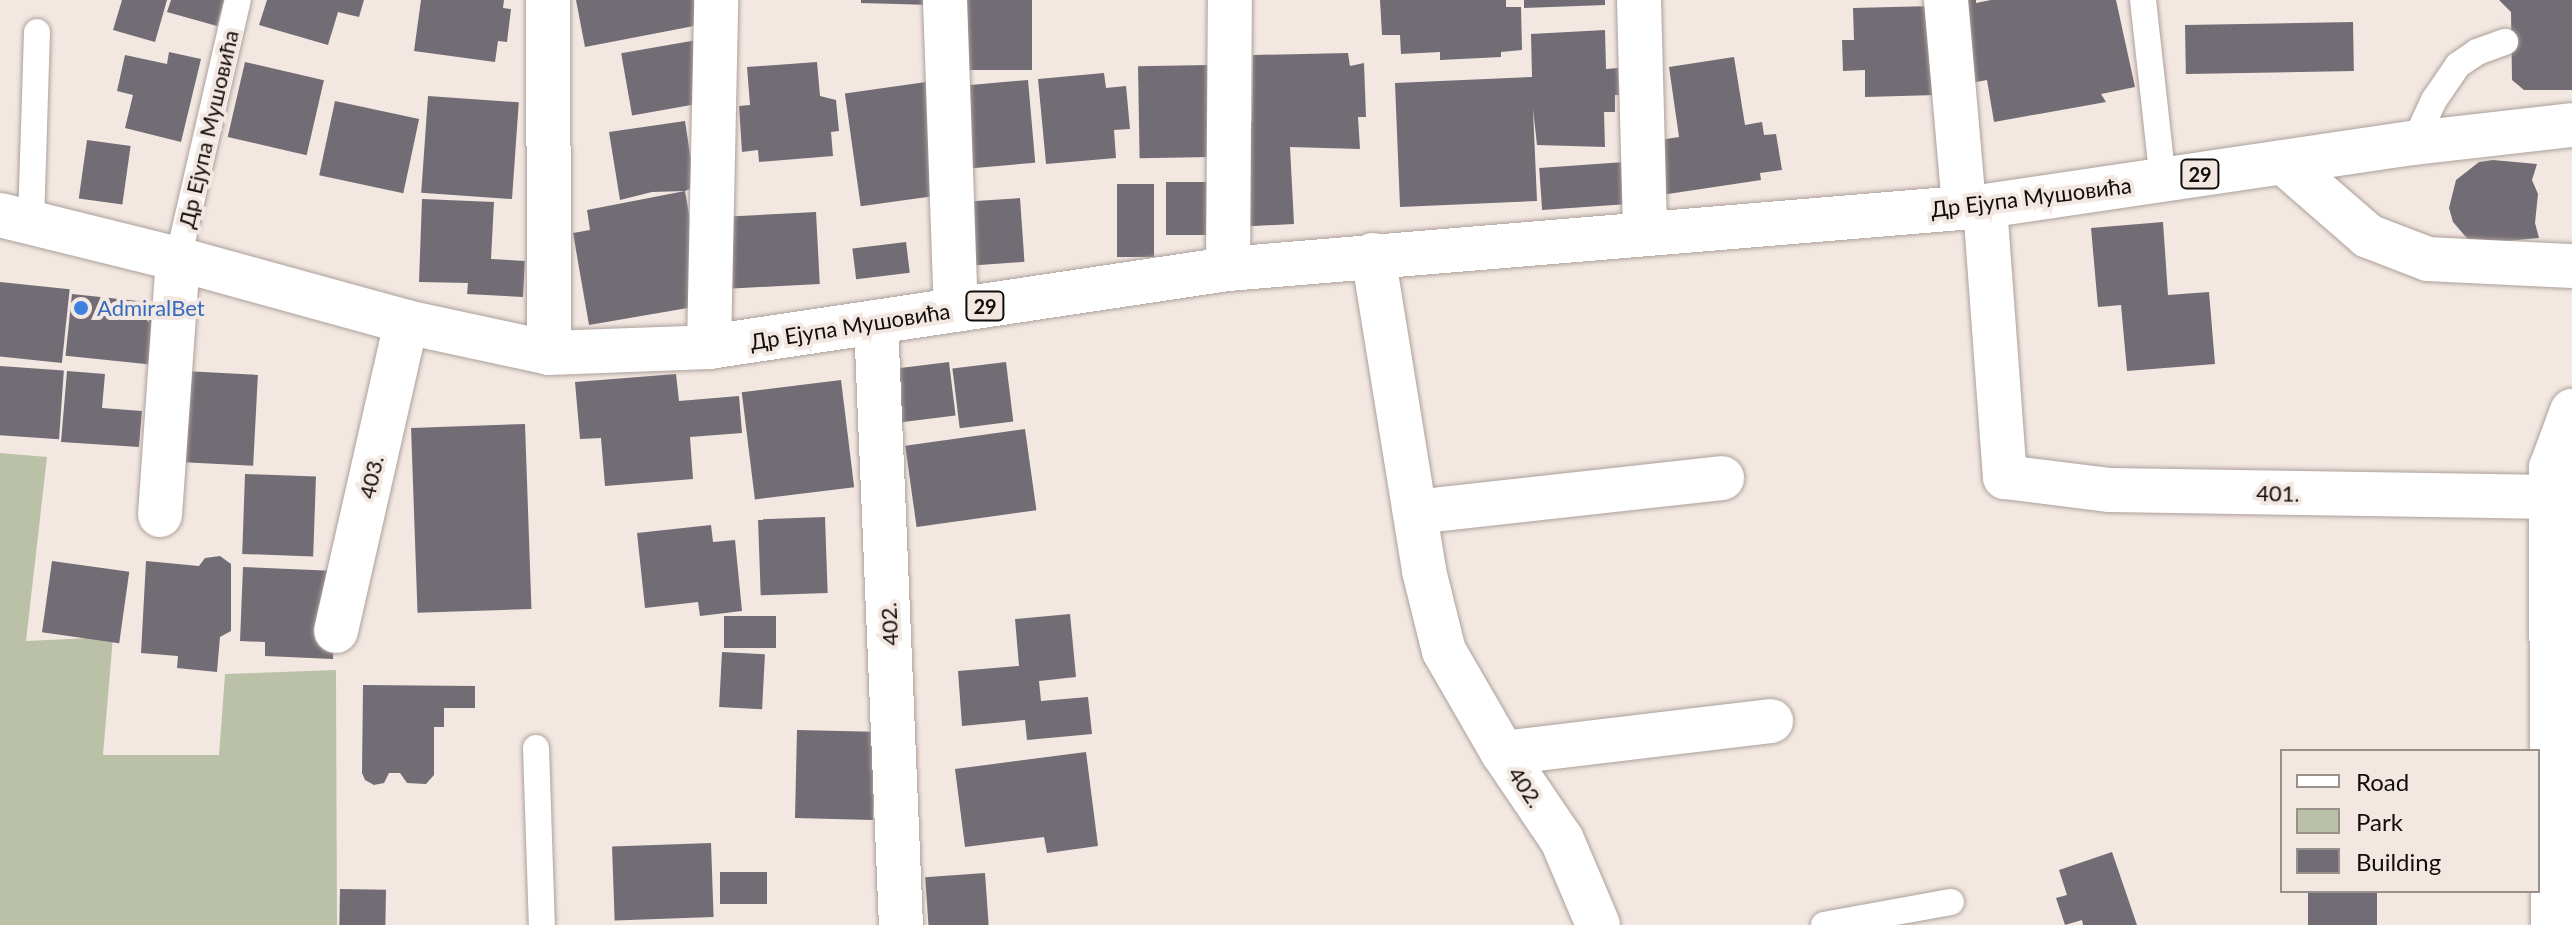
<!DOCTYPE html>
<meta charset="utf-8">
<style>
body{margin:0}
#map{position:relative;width:2572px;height:925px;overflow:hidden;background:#f3e7e1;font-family:Lato,sans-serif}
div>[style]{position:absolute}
.green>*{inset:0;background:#bbc1a7}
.building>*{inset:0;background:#726c75;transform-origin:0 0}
.roads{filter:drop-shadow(0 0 2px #aca09a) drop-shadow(0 0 2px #aca09a)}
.lane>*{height:26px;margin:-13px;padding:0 13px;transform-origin:13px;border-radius:13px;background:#fff}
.street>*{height:44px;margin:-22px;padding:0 22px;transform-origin:22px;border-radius:22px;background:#fff}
.secondary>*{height:44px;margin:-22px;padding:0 22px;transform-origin:22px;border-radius:22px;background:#fff}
.primary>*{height:44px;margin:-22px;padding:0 22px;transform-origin:22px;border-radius:22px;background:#fff}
.dots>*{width:22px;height:22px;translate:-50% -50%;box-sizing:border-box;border:4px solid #f3e7e1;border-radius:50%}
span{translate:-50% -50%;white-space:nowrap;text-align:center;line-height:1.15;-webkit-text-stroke:8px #f3e7e1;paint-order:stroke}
.shield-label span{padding:2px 6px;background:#f3e7e1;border:2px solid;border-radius:6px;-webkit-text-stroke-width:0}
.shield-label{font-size:20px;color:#110d0b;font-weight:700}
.street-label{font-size:22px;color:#110d0b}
.shop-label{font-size:22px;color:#366cbe}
.left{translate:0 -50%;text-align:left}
.legend{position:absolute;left:2280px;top:749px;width:260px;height:144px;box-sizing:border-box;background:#f3e7e1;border:2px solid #99908b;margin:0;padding:10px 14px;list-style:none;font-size:24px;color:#110d0b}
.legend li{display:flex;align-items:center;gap:16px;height:40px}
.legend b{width:40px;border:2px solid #99908b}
</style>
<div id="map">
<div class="green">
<i style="clip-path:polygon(0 453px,47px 457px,26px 641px,113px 637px,103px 755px,219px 755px,225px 674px,336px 670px,337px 925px,0 925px)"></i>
</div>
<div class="building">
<i style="clip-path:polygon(122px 0,167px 0,155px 42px,113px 30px)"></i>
<i style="clip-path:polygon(171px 0,224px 0,217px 26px,167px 12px)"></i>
<i style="clip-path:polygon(267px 0,364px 0,359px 17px,338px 12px,328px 45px,259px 25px)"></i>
<i style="clip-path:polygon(421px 0,504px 0,503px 8px,511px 9px,507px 42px,498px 41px,495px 62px,414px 51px)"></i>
<i style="clip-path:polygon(576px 0,694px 0,699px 25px,585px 47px)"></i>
<i style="clip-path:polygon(861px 0,932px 0,932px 5px,861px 3px)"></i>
<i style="left:953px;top:0;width:79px;height:70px"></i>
<i style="clip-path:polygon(1380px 0,1506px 0,1506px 7px,1521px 7px,1522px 50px,1501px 52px,1501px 57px,1440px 60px,1440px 52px,1401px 54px,1400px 35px,1382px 35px)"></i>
<i style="clip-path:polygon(1524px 0,1605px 0,1605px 5px,1524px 8px)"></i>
<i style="clip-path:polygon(1959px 0,1976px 0,1976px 3px,1991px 0,2116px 0,2135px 87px,2101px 94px,2106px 102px,1994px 122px,1987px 80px,1965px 84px)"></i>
<i style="clip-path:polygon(2499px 0,2572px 0,2572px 90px,2524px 90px,2512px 80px,2511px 12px)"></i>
<i style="clip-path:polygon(1933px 6px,1936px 95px,1865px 97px,1865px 70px,1843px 71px,1842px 40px,1854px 40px,1853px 8px)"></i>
<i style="left:2353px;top:22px;width:49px;height:168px;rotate:89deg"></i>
<i style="clip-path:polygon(1605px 30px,1606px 69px,1618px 68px,1619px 95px,1615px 95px,1615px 112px,1604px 112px,1605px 147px,1537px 145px,1533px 109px,1537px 201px,1400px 207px,1395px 83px,1532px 77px,1531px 34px)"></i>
<i style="left:697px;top:40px;width:63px;height:77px;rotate:80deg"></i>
<i style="clip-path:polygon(169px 52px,201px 59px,181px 142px,125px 128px,133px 95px,117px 91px,125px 55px,167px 64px)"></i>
<i style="clip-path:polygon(1348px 53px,1350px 66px,1364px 63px,1366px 117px,1358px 117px,1360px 149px,1290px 147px,1294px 224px,1235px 227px,1232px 122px,1252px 122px,1253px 55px)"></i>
<i style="clip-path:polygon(1734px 57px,1745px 125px,1762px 122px,1764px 135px,1776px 134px,1782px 170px,1760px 173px,1761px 180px,1661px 195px,1653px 141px,1679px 137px,1669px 67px)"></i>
<i style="left:245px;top:62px;width:81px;height:77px;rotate:13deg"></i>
<i style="clip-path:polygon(817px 62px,820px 96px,836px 100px,839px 131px,831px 132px,833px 156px,759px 162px,758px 150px,742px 152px,739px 106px,750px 105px,747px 67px)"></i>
<i style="left:1210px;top:65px;width:92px;height:72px;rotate:89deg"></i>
<i style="clip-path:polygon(1104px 73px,1106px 88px,1126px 86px,1130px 129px,1114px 130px,1116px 158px,1046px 164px,1038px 79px)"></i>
<i style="left:1028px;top:80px;width:83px;height:69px;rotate:85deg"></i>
<i style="left:933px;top:81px;width:114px;height:89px;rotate:82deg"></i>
<i style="left:428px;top:96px;width:91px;height:97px;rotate:4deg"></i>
<i style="left:335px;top:101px;width:86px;height:76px;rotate:12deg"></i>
<i style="clip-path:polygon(685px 121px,695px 187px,685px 191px,705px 305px,589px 325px,573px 233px,590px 230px,587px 210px,685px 191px,652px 192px,620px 200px,609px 132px)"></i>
<i style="left:87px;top:140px;width:44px;height:59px;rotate:8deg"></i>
<i style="clip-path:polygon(2493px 160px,2537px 164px,2532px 180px,2538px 194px,2535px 223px,2539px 238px,2472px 244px,2453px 222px,2449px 208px,2456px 180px,2479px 162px)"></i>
<i style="left:1625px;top:162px;width:42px;height:86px;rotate:86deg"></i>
<i style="left:1166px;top:182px;width:42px;height:53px"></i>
<i style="left:1117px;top:184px;width:37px;height:73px"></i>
<i style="left:1020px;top:198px;width:64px;height:59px;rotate:86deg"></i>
<i style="clip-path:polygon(422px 199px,494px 202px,491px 259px,525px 261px,523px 297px,467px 294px,468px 283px,419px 282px)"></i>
<i style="left:816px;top:212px;width:72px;height:96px;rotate:87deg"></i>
<i style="clip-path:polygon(2163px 222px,2168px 295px,2209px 292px,2215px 364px,2127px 371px,2121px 305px,2098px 307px,2091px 228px)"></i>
<i style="left:906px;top:242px;width:31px;height:54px;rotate:83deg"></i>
<i style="left:0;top:282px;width:70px;height:74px;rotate:6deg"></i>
<i style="left:72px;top:294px;width:83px;height:62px;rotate:6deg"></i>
<i style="left:949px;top:362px;width:54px;height:55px;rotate:83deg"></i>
<i style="left:1006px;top:362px;width:60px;height:54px;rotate:83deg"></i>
<i style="left:0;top:366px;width:64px;height:69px;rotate:4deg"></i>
<i style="clip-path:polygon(67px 371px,105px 374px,102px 408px,142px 411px,139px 447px,61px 442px)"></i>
<i style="left:184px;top:371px;width:74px;height:91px;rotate:3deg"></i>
<i style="clip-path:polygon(676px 374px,679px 401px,739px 396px,742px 433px,690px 437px,693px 479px,605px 486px,601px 438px,580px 439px,575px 382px)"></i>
<i style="left:841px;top:380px;width:108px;height:100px;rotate:83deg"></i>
<i style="left:525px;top:424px;width:185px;height:114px;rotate:88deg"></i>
<i style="left:1025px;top:429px;width:82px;height:121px;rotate:82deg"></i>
<i style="left:245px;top:474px;width:71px;height:80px;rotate:2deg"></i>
<i style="left:825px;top:517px;width:76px;height:67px;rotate:88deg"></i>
<i style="clip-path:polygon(711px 525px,713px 542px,735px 540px,742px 611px,700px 616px,698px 602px,645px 608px,637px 533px)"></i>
<i style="clip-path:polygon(220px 556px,231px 564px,231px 631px,220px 637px,217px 672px,177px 668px,178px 656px,141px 653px,146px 561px,199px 566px,205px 558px)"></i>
<i style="left:52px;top:561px;width:78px;height:72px;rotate:8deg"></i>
<i style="clip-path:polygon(243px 567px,336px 571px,333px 659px,265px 656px,265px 642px,240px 641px)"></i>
<i style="clip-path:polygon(1070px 614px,1076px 677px,1039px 681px,1041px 701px,1088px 697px,1092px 734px,1027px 740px,1025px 720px,962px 726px,958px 671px,1019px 666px,1015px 619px)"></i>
<i style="left:776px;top:616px;width:32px;height:52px;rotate:90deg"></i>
<i style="left:722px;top:652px;width:43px;height:55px;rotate:3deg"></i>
<i style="clip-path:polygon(363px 685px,475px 686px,475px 708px,444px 708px,444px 727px,434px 727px,434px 775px,426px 784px,407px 783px,400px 773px,389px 773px,384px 783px,374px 785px,365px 780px,362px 773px)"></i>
<i style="clip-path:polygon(797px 730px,883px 732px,874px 765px,873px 820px,795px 818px)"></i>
<i style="clip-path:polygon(1086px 752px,1098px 846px,1047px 853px,1044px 837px,965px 847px,955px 769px)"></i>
<i style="left:711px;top:843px;width:74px;height:99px;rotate:88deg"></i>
<i style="clip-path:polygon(2112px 852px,2137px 925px,2083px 925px,2082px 920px,2065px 925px,2056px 898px,2067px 895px,2059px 870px)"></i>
<i style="left:720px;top:872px;width:47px;height:32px"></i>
<i style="left:985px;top:873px;width:52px;height:60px;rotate:86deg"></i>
<i style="left:340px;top:889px;width:46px;height:36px;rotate:1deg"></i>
<i style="left:2308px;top:891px;width:69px;height:34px"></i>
</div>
<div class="roads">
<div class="lane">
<i style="left:2143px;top:0;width:181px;rotate:83.7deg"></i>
<i style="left:2414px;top:143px;width:47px;rotate:-65.1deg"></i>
<i style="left:2434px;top:100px;width:42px;rotate:-55.6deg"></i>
<i style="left:2458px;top:65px;width:23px;rotate:-34deg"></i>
<i style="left:2477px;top:52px;width:30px;rotate:-20deg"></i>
<i style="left:31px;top:223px;width:191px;rotate:-88.2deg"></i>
<i style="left:178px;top:259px;width:266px;rotate:-77deg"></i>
<i style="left:536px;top:748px;width:177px;rotate:88.1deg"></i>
<i style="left:1824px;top:925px;width:129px;rotate:-10.3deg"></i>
</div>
<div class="street">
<i style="left:548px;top:0;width:353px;rotate:89.8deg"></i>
<i style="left:945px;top:0;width:310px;rotate:88deg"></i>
<i style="left:1639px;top:0;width:233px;rotate:88.5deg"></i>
<i style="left:1946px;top:0;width:208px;rotate:85deg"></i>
<i style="left:1985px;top:206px;width:272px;rotate:85.8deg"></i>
<i style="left:2005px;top:477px;width:106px;rotate:7.1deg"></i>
<i style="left:2110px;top:490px;width:441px;rotate:0.9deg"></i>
<i style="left:1373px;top:255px;width:320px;rotate:80.8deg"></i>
<i style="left:1424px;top:571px;width:82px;rotate:76deg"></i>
<i style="left:1444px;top:651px;width:118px;rotate:60deg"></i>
<i style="left:1503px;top:753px;width:105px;rotate:55.9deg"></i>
<i style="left:1562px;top:840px;width:92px;rotate:67deg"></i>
<i style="left:1228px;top:269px;width:269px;rotate:-89.6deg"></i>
<i style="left:876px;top:322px;width:604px;rotate:87.63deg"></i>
<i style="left:709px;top:347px;width:347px;rotate:-88.8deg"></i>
<i style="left:1415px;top:512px;width:309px;rotate:-6.3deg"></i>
<i style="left:160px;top:515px;width:257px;rotate:-86deg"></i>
<i style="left:336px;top:631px;width:317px;rotate:-77.2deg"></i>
<i style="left:1503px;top:753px;width:270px;rotate:-6.8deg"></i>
<i style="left:2553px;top:925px;width:457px;rotate:-90.3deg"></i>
<i style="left:2551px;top:468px;width:61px;rotate:-69.8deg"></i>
</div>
<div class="secondary">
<i style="left:2283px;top:162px;width:113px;rotate:41deg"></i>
<i style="left:2368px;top:236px;width:64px;rotate:21deg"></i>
<i style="left:2428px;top:259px;width:144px;rotate:2.8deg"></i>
</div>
<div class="primary">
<i style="left:0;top:215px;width:183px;rotate:13.9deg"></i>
<i style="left:178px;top:259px;width:237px;rotate:15.4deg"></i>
<i style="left:406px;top:322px;width:146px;rotate:12.2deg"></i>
<i style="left:549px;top:353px;width:160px;rotate:-2.1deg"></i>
<i style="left:709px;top:347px;width:525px;rotate:-8.55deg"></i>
<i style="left:1228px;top:269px;width:760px;rotate:-4.76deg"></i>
<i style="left:1985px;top:206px;width:434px;rotate:-8.4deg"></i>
<i style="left:2414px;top:143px;width:159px;rotate:-6.5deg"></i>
</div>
</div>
<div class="dots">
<i style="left:81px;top:308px;background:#3f7fe0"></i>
</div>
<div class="shield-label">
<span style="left:2200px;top:174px">29</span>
<span style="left:985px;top:306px">29</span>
</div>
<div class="street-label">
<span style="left:208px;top:129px;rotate:-77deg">Др Ејупа Мушовића</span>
<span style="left:2031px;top:197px;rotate:-7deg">Др Ејупа Мушовића</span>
<span style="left:850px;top:326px;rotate:-9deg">Др Ејупа Мушовића</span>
<span style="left:371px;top:477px;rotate:-77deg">403.</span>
<span style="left:2278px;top:493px;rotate:1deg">401.</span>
<span style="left:889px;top:624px;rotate:-93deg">402.</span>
<span style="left:1526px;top:787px;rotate:56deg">402.</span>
</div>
<div class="shop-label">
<span class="left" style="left:97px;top:308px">AdmiralBet</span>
</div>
<ul class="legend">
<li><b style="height:10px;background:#fff"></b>Road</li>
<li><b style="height:22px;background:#bbc1a7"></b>Park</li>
<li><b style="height:22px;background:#726c75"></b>Building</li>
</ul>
</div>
